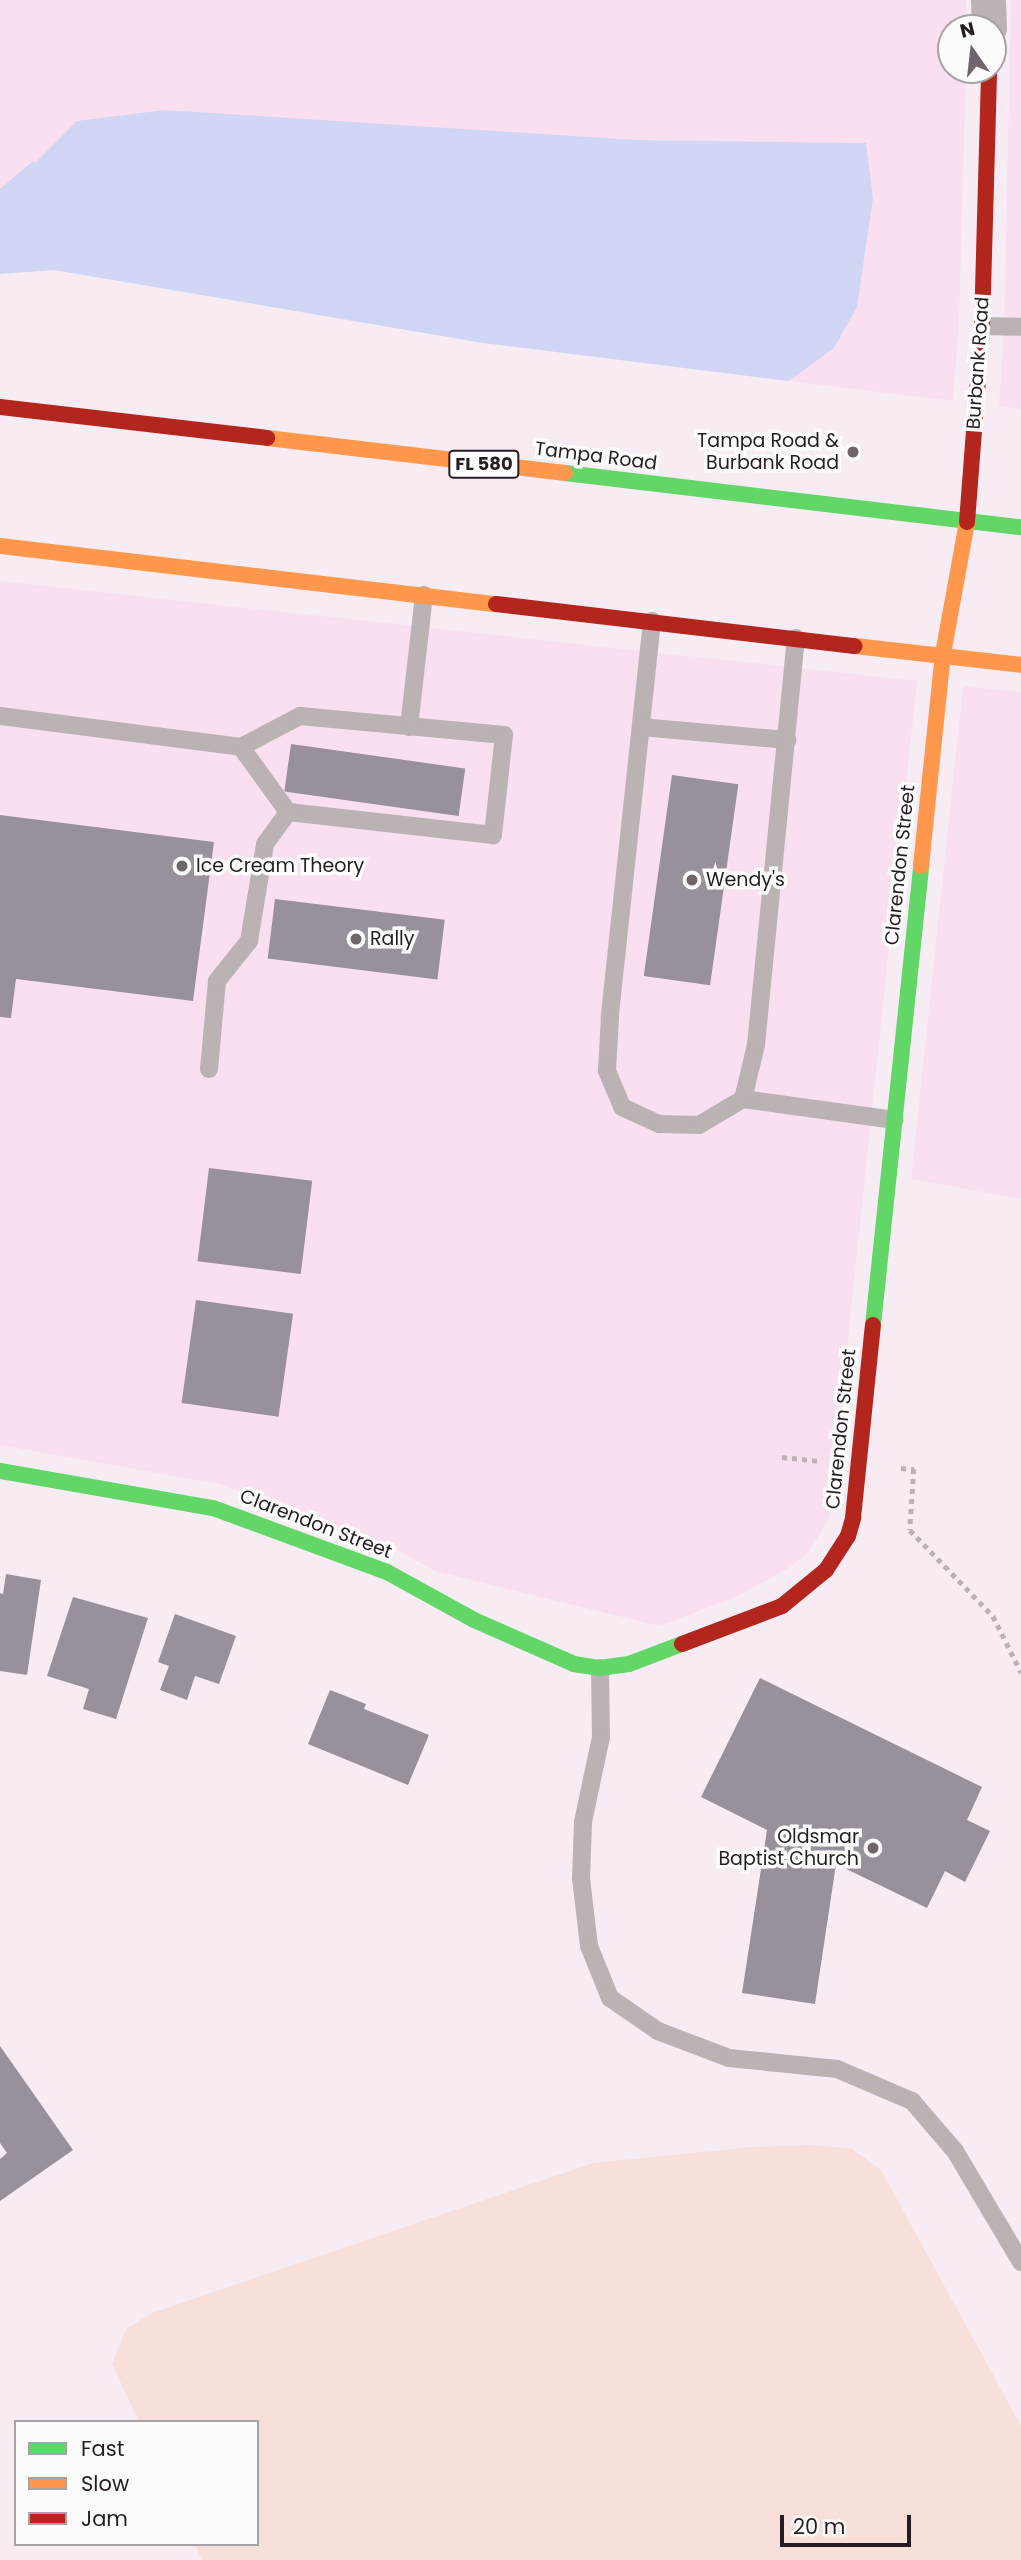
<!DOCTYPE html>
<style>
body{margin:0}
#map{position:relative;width:1021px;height:2560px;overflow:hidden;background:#f7ecf4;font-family:Poppins,sans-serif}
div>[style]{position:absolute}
.built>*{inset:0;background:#fadff1}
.green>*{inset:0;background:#f8dfd9}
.water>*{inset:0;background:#d0d6f3}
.building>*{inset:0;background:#98909a;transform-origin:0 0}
.path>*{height:4.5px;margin-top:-2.25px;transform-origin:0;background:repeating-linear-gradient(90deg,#bbb2b5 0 5px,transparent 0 10px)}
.lane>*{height:18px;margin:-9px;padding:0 9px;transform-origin:9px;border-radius:9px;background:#bab2b3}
.street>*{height:35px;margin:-17.5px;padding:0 17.5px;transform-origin:17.5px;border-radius:17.5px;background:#bab2b3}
.fast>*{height:16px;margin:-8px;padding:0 8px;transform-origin:8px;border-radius:8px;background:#63d668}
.slow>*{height:16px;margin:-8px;padding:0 8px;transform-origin:8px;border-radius:8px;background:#ff974d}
.jam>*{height:16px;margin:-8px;padding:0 8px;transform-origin:8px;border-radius:8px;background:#b3261e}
.dots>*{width:19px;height:19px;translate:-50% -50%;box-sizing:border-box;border:4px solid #fcfcfc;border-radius:50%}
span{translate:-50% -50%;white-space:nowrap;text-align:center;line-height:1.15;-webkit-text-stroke:7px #fcfcfc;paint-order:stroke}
.shield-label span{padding:2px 5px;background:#fcfcfc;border:2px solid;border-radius:5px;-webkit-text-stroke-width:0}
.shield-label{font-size:18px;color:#281c24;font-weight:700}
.street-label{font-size:19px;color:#281c24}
.poi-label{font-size:19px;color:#281c24}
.right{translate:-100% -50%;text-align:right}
.left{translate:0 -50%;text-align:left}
.legend{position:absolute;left:14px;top:2420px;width:245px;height:126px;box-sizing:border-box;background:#fcfcfc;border:2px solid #a7a2a6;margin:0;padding:9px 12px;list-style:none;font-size:21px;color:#281c24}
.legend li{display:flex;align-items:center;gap:14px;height:35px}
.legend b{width:35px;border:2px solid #a7a2a6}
.north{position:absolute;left:937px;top:14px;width:70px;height:70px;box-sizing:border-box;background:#fcfcfc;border:2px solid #a7a2a6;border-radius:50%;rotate:346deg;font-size:19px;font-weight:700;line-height:28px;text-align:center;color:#281c24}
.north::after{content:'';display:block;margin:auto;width:24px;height:32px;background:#70656d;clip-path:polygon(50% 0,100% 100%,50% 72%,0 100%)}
.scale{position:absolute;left:780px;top:2515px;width:131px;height:32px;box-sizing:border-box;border:4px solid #281c24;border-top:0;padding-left:9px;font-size:21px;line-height:24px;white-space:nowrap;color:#281c24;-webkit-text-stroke:5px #fcfcfc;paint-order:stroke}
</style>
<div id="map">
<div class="built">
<i style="clip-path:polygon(0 0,966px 0,966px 28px,951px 28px,951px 70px,966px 70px,959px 323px,953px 401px,789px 381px,834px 348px,873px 198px,866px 143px,636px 140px,34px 164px,33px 160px,0 189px)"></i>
<i style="clip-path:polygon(1011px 0,1021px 0,1021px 409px,999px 406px,1004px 328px)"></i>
<i style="clip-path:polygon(0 581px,917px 681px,830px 1511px,827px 1523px,809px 1551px,792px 1566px,736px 1597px,659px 1626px,435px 1571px,393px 1548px,219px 1484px,0 1445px)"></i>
<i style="clip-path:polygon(963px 686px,1021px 692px,1021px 1199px,911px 1179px)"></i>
</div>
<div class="green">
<i style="clip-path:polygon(813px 2145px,852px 2149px,881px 2170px,1021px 2426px,1021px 2560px,202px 2560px,194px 2544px,257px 2544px,257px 2422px,139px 2422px,112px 2364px,126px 2329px,152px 2313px,593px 2163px,752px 2147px)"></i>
</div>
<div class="water">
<i style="clip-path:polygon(165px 110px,636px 140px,866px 143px,873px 198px,857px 307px,834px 348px,789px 381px,483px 343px,54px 270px,0 274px,0 189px,34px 160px,35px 163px,77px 121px)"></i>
</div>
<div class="building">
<i style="left:291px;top:744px;width:176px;height:48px;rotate:8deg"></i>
<i style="left:672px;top:775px;width:67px;height:203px;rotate:8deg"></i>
<i style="clip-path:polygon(0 815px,214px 842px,193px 1001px,16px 979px,11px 1018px,0 1017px)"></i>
<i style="left:275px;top:899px;width:171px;height:60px;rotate:7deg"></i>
<i style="left:209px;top:1168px;width:104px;height:94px;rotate:7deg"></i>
<i style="left:196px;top:1300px;width:98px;height:104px;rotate:8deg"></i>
<i style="clip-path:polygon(6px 1574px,41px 1580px,27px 1675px,0 1671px,0 1593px,3px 1594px)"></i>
<i style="clip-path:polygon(73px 1597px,148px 1618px,116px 1719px,83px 1709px,89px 1689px,47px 1676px)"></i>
<i style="clip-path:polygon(175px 1614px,236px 1636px,219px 1684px,195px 1676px,187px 1700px,160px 1690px,169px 1666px,158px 1662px)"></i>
<i style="clip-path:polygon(760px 1678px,982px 1787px,967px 1820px,990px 1831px,965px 1882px,945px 1871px,927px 1908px,836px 1864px,815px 2004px,742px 1993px,767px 1830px,701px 1797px)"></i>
<i style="clip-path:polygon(330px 1690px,366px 1704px,364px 1709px,429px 1735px,408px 1785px,308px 1744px)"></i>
<i style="clip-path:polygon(0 2046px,73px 2150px,0 2201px,0 2159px,7px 2153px,0 2143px)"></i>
</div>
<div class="path">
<i style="left:782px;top:1457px;width:37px;rotate:6deg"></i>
<i style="left:901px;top:1468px;width:13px;rotate:4deg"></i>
<i style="left:914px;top:1469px;width:61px;rotate:93.8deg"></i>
<i style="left:910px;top:1530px;width:120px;rotate:46deg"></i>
<i style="left:993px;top:1616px;width:63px;rotate:63.4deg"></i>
</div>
<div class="lane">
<i style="left:982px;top:326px;width:39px;rotate:1deg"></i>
<i style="left:652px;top:621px;width:398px;rotate:96.1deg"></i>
<i style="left:610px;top:1017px;width:54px;rotate:93.2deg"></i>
<i style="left:607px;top:1071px;width:39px;rotate:67deg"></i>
<i style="left:622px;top:1107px;width:41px;rotate:24.7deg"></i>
<i style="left:659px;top:1124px;width:40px;rotate:1.4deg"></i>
<i style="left:699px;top:1125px;width:51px;rotate:-30.6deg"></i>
<i style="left:743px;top:1099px;width:153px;rotate:7.9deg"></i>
<i style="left:0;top:716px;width:243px;rotate:7.3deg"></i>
<i style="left:241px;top:747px;width:67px;rotate:-27.7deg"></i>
<i style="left:300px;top:716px;width:205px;rotate:5.3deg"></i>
<i style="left:504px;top:735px;width:101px;rotate:96.3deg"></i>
<i style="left:493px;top:835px;width:206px;rotate:-173.6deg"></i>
<i style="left:288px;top:812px;width:80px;rotate:-125.9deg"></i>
<i style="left:409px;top:727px;width:133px;rotate:-83.5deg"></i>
<i style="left:641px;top:727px;width:147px;rotate:5.1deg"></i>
<i style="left:209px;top:1069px;width:88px;rotate:-84.8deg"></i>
<i style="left:217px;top:981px;width:51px;rotate:-51.3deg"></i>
<i style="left:249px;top:941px;width:98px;rotate:-80.6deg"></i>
<i style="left:265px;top:844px;width:39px;rotate:-54deg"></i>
<i style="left:743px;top:1099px;width:56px;rotate:-76.5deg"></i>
<i style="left:756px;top:1045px;width:409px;rotate:-84.4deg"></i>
<i style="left:600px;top:1668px;width:69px;rotate:89.2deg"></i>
<i style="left:601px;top:1737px;width:87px;rotate:102deg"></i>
<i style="left:583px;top:1822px;width:56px;rotate:92deg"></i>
<i style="left:581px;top:1878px;width:68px;rotate:83.3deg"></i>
<i style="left:589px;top:1946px;width:56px;rotate:68deg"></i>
<i style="left:610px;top:1998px;width:58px;rotate:34.5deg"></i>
<i style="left:658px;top:2031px;width:76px;rotate:20.8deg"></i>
<i style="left:729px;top:2058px;width:109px;rotate:5.8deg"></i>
<i style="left:837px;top:2069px;width:82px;rotate:23.1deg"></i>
<i style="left:912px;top:2101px;width:66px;rotate:49.3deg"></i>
<i style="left:955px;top:2151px;width:129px;rotate:59.3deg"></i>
</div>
<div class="street">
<i style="left:988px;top:0;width:28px;rotate:88deg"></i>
</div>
<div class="fast">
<i style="left:565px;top:473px;width:459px;rotate:6.8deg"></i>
<i style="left:873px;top:1325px;width:462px;rotate:-84deg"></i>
<i style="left:0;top:1471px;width:216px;rotate:9.9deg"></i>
<i style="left:213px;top:1508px;width:185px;rotate:20.2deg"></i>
<i style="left:387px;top:1572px;width:99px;rotate:28.9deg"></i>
<i style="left:474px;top:1620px;width:109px;rotate:23.7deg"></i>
<i style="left:574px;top:1664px;width:26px;rotate:9deg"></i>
<i style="left:600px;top:1668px;width:29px;rotate:-8deg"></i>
<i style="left:629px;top:1664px;width:57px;rotate:-20.7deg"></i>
</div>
<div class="slow">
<i style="left:267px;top:438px;width:300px;rotate:6.7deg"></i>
<i style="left:0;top:546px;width:499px;rotate:6.7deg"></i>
<i style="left:855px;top:646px;width:167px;rotate:6.5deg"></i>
<i style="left:921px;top:866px;width:213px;rotate:-84.1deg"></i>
<i style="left:943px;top:654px;width:134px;rotate:-79.7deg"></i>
</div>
<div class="jam">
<i style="left:0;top:407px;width:269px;rotate:6.6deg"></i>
<i style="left:967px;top:522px;width:197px;rotate:-85.6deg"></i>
<i style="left:982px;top:326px;width:256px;rotate:-88.4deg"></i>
<i style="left:496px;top:604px;width:361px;rotate:6.7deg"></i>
<i style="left:682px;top:1644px;width:107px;rotate:-20.8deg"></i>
<i style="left:782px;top:1606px;width:57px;rotate:-39.3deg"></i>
<i style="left:826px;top:1570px;width:40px;rotate:-57.1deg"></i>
<i style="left:848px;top:1536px;width:19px;rotate:-74deg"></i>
<i style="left:853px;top:1518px;width:194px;rotate:-84.1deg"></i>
</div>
<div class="dots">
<i style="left:853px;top:452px;background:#70656d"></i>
<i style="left:182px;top:866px;background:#70656d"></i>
<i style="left:692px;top:880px;background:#70656d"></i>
<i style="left:356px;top:939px;background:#70656d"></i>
<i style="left:873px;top:1848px;background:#70656d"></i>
</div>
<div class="shield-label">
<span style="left:484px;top:464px">FL 580</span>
</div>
<div class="street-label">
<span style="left:978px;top:363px;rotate:-86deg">Burbank Road</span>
<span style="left:596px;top:456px;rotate:7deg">Tampa Road</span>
<span style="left:900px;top:865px;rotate:-84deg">Clarendon Street</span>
<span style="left:841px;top:1429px;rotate:-84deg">Clarendon Street</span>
<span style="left:316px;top:1524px;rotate:21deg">Clarendon Street</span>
</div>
<div class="poi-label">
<span class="right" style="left:839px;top:452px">Tampa Road &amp;<br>Burbank Road</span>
<span class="left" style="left:196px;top:866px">Ice Cream Theory</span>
<span class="left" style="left:706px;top:880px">Wendy's</span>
<span class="left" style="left:370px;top:939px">Rally</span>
<span class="right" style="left:859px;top:1848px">Oldsmar<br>Baptist Church</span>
</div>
<ul class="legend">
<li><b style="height:9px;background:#63d668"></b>Fast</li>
<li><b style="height:9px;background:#ff974d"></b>Slow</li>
<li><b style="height:9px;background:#b3261e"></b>Jam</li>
</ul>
<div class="north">N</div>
<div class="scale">20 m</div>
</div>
